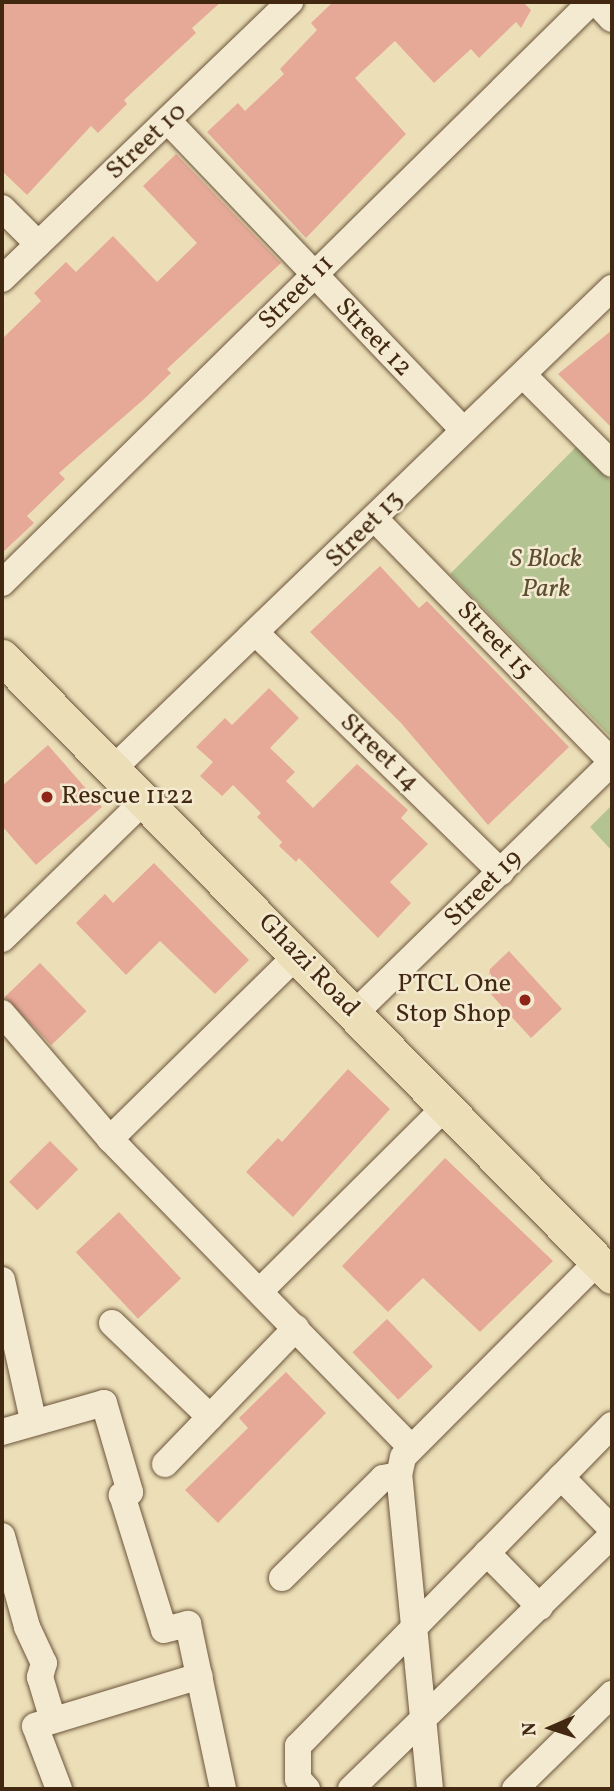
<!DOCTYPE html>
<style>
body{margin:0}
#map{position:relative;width:614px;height:1791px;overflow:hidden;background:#ecdfb8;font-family:Vollkorn,serif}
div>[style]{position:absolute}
.green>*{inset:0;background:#b3c392}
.building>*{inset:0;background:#e6a998;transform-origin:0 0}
.roads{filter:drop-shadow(0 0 2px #6c553b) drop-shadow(0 0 2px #6c553b)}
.minor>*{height:26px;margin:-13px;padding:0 13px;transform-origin:13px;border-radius:13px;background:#f3ead1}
.major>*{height:35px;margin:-17.5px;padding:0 17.5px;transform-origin:17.5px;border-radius:17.5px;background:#ecdfb8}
.dots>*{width:19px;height:19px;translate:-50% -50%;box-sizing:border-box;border:4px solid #f3ead1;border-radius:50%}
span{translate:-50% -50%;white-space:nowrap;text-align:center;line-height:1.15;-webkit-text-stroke:5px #f3ead1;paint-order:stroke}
.street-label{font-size:26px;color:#422711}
.park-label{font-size:26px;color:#5e4e31;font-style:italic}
.poi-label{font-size:26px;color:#422711}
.left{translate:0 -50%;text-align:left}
.right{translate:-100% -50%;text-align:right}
.frame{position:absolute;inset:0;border:4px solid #422711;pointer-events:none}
.north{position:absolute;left:516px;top:1693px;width:70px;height:70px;-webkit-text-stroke:5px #f3ead1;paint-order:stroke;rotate:267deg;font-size:19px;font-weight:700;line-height:28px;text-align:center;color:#422711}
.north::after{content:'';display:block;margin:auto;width:24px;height:32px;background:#422711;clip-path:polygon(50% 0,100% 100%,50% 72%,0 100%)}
</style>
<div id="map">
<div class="green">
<i style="clip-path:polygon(577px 446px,612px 482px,612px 738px,450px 574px)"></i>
<i style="clip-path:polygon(612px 805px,612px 851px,590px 827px)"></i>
</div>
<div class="building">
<i style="clip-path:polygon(2px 2px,221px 2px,192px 28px,196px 33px,124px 100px,127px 104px,98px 133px,91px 126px,27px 195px,2px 171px)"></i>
<i style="clip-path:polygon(333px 2px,523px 2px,531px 10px,521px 28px,516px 22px,479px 58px,471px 49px,434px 83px,395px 41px,355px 78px,406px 134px,306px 238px,207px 132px,238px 103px,245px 111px,284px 74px,280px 69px,317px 30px,311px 23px)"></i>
<i style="clip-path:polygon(176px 154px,281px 263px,167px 369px,171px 373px,143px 400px,59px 473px,65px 479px,27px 516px,34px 523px,2px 553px,2px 339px,41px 301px,34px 293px,66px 262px,76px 272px,113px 236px,157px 282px,197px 243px,143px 186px)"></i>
<i style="clip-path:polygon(612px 330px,612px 428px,558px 374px)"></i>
<i style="clip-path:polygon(380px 566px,419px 608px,427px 601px,569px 747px,488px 825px,401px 723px,310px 632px)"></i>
<i style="clip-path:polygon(269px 688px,299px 718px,270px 748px,295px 772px,286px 781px,313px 808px,357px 764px,408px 810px,401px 818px,428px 844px,390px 882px,411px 903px,378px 938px,299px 858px,296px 862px,279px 846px,282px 842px,257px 817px,261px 813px,233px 785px,222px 796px,200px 776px,213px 762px,196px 747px,225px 718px,232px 725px)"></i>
<i style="clip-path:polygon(48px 745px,102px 807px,36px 865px,2px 826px,2px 786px)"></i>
<i style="clip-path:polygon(154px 863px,249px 960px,215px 994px,160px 941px,126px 975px,76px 923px,105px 894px,113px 903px)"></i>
<i style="clip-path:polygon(509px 951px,562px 1009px,531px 1038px,487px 990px,490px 969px)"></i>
<i style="left:40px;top:963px;width:67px;height:49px;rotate:46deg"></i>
<i style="clip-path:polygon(348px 1069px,390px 1109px,293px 1217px,246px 1172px,278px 1138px,282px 1142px)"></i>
<i style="left:50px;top:1141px;width:40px;height:58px;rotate:45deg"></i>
<i style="clip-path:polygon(445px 1158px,553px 1261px,480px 1332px,423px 1278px,388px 1312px,342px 1266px)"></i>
<i style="left:119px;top:1212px;width:91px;height:59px;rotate:47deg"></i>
<i style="left:387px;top:1319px;width:66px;height:48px;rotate:46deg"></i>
<i style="clip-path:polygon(286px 1372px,326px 1413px,218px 1523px,185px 1490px,248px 1428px,239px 1418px)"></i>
</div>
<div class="roads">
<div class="minor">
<i style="left:596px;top:2px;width:23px;rotate:47deg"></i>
<i style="left:169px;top:122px;width:426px;rotate:46.3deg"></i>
<i style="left:2px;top:208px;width:51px;rotate:45deg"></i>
<i style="left:2px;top:279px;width:400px;rotate:-43.9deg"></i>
<i style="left:524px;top:376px;width:124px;rotate:45deg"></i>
<i style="left:376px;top:520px;width:338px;rotate:45.7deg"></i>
<i style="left:2px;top:583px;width:827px;rotate:-44.61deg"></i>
<i style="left:257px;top:634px;width:341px;rotate:44.3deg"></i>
<i style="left:114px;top:768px;width:692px;rotate:-43.95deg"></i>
<i style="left:2px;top:939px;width:198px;rotate:-44.2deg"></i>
<i style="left:2px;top:1013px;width:166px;rotate:49.4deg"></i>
<i style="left:110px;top:1139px;width:429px;rotate:45.7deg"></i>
<i style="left:354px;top:1014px;width:361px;rotate:-44.3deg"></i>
<i style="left:110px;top:1139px;width:264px;rotate:-44.5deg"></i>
<i style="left:2px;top:1280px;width:143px;rotate:77.5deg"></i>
<i style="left:260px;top:1291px;width:260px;rotate:-44.8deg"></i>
<i style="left:112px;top:1323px;width:136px;rotate:43.8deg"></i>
<i style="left:2px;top:1432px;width:106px;rotate:-15.9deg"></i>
<i style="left:104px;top:1403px;width:93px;rotate:73.7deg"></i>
<i style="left:130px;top:1492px;width:9px;rotate:159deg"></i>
<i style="left:122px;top:1495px;width:141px;rotate:72.7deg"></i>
<i style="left:164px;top:1630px;width:25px;rotate:-14deg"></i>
<i style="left:188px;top:1624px;width:169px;rotate:78deg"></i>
<i style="left:165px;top:1464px;width:189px;rotate:-46.1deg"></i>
<i style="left:561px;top:1477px;width:73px;rotate:45.6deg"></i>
<i style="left:2px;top:1536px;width:94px;rotate:74.6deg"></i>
<i style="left:27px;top:1627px;width:40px;rotate:65deg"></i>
<i style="left:44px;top:1663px;width:15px;rotate:106deg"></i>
<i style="left:40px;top:1677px;width:45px;rotate:73.2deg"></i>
<i style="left:282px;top:1578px;width:142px;rotate:-44.7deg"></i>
<i style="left:383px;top:1478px;width:16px;rotate:-11deg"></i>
<i style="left:540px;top:1607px;width:76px;rotate:-134.5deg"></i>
<i style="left:487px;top:1553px;width:179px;rotate:-45.7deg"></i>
<i style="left:59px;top:1789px;width:67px;rotate:-110.9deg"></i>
<i style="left:35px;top:1726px;width:172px;rotate:-16.9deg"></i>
<i style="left:307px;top:1789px;width:13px;rotate:-132deg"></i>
<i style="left:298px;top:1779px;width:33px;rotate:-90deg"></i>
<i style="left:298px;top:1746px;width:270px;rotate:-45.6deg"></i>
<i style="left:351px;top:1789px;width:364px;rotate:-44.2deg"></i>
<i style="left:430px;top:1789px;width:316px;rotate:-95.6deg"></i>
<i style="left:399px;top:1475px;width:18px;rotate:-77deg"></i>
<i style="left:403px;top:1457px;width:276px;rotate:-45.1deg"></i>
<i style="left:515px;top:1789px;width:136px;rotate:-44.4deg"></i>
</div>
<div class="major">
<i style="left:2px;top:657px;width:869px;rotate:45.42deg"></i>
</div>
</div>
<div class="dots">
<i style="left:47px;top:797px;background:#8f2418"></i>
<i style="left:525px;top:1000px;background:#8f2418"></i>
</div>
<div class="street-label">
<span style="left:147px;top:142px;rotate:-43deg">Street 10</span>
<span style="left:297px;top:293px;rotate:-45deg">Street 11</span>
<span style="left:373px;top:338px;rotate:46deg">Street 12</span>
<span style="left:365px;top:530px;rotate:-45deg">Street 13</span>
<span style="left:494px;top:641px;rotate:46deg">Street 15</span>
<span style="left:379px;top:753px;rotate:44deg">Street 14</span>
<span style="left:484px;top:889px;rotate:-45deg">Street 19</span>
<span style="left:308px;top:966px;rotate:46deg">Ghazi Road</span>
</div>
<div class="park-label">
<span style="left:546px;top:575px">S Block<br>Park</span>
</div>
<div class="poi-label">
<span class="left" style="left:61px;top:797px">Rescue 1122</span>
<span class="right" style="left:511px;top:1000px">PTCL One<br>Stop Shop</span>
</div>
<div class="frame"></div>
<div class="north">N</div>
</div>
